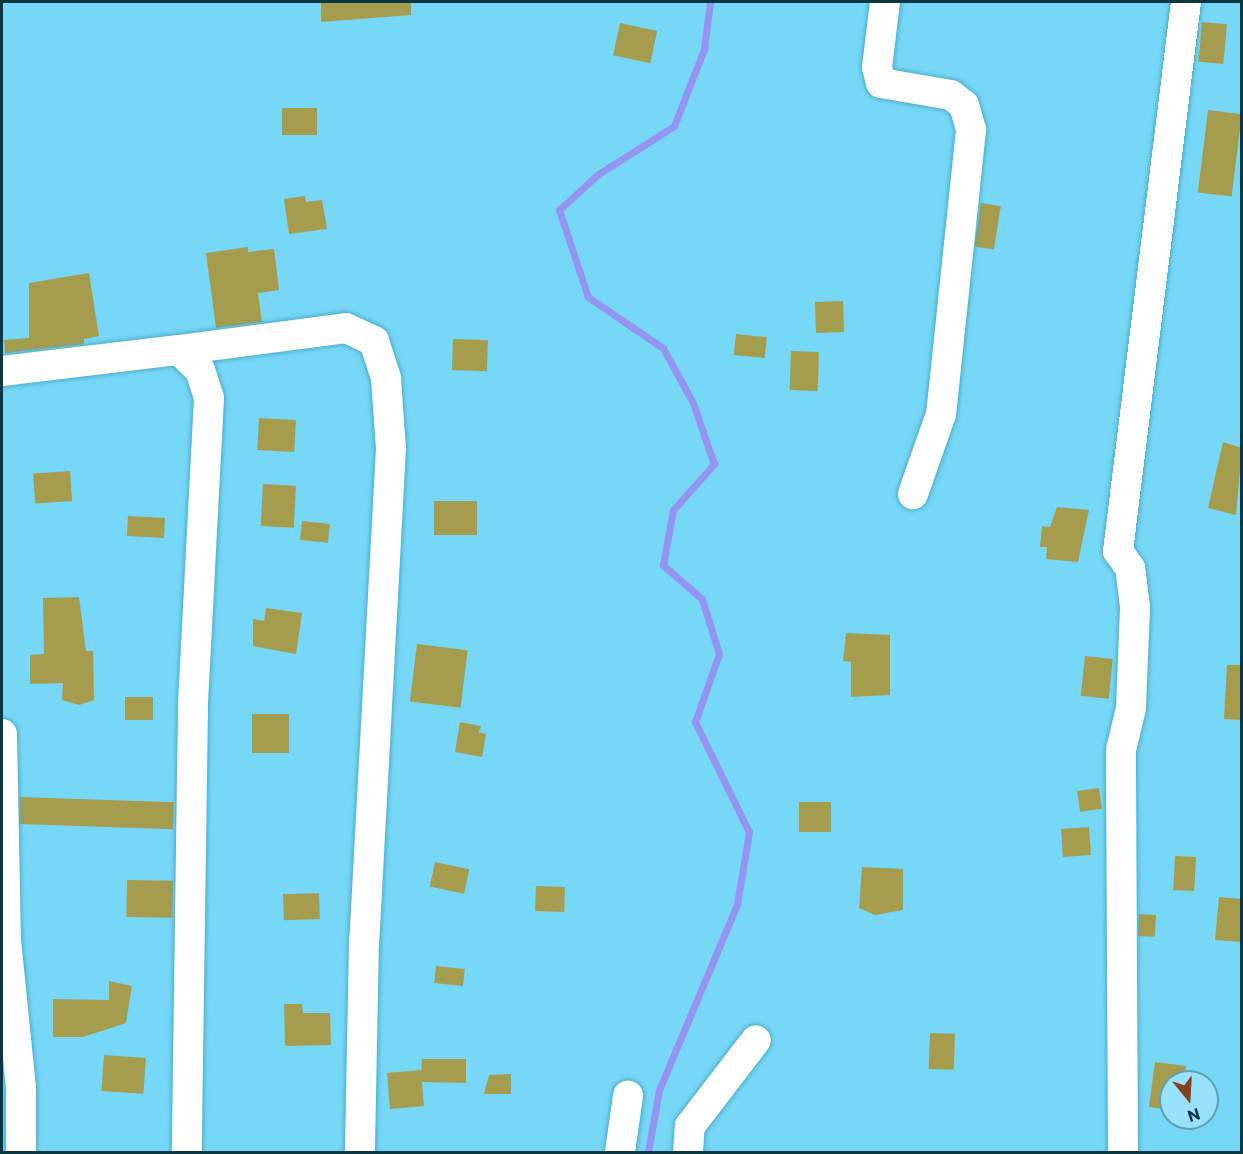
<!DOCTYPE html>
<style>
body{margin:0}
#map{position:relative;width:1243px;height:1154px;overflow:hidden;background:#77d7f7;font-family:Commissioner,sans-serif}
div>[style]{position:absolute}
.stream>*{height:7px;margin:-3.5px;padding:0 3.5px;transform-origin:3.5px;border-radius:3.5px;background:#9495f2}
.building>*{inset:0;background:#a69c4d;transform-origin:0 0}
.roads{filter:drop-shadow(0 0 2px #4badcc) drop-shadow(0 0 2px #4badcc)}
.minor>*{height:30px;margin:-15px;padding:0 15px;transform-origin:15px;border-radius:15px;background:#fff}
span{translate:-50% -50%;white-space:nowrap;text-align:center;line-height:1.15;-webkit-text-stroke:4.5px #98e2fb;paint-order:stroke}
.frame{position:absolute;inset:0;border:3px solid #0b3743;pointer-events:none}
.north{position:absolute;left:1159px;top:1070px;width:60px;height:60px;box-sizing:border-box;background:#98e2fb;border:2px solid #609eb1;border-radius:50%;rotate:162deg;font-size:16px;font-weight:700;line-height:24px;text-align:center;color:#0b3743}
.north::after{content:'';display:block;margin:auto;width:21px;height:27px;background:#873f21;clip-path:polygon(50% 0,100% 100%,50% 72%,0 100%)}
</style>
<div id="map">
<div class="stream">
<i style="left:648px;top:1152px;width:63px;rotate:-79.9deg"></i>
<i style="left:659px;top:1090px;width:202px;rotate:-67.2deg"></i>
<i style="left:737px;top:904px;width:73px;rotate:-80.5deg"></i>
<i style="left:749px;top:832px;width:123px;rotate:-116.1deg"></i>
<i style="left:695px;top:722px;width:72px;rotate:-70.6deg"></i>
<i style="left:719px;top:654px;width:58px;rotate:-107.2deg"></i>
<i style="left:702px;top:599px;width:52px;rotate:-138.9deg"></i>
<i style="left:663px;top:565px;width:56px;rotate:-79.7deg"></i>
<i style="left:673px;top:510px;width:62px;rotate:-48.3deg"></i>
<i style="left:714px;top:464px;width:65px;rotate:-109deg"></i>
<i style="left:693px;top:403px;width:63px;rotate:-118.6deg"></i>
<i style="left:663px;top:348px;width:91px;rotate:-145.8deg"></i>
<i style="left:588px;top:297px;width:92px;rotate:-108.4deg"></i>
<i style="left:559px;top:210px;width:52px;rotate:-42.6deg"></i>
<i style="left:597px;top:175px;width:91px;rotate:-32.5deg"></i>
<i style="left:674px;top:126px;width:83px;rotate:-68.7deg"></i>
<i style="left:704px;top:49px;width:47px;rotate:-82.7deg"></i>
</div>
<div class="building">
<i style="clip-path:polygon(321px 2px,411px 2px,411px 15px,321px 22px)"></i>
<i style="left:1202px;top:22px;width:25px;height:40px;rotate:5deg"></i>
<i style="left:620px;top:23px;width:38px;height:33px;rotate:12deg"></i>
<i style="left:282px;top:108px;width:35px;height:27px"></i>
<i style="left:1208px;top:110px;width:34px;height:83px;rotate:7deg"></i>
<i style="clip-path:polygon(305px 196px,306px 202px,322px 200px,327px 229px,289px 234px,284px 199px)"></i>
<i style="left:981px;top:203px;width:20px;height:44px;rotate:9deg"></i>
<i style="clip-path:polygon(248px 247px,248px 252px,274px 249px,279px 290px,258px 293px,262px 322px,216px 328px,206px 253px)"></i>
<i style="clip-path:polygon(89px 273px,99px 336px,84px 339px,84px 344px,5px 353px,4px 340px,29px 338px,29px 283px)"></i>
<i style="left:843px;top:301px;width:31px;height:28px;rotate:88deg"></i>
<i style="left:736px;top:334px;width:31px;height:21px;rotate:6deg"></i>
<i style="left:453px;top:339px;width:35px;height:31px;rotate:2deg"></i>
<i style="left:791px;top:351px;width:28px;height:39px;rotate:2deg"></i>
<i style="left:259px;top:418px;width:37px;height:32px;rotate:3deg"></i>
<i style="clip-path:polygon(1223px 442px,1242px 448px,1236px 515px,1208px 508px)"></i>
<i style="left:70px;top:471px;width:30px;height:37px;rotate:86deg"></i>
<i style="left:263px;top:484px;width:33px;height:42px;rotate:3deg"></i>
<i style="left:434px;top:501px;width:43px;height:34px"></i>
<i style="clip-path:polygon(1057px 507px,1089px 510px,1078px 562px,1046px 559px,1047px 547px,1040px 547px,1042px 526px,1050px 527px)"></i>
<i style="left:128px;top:516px;width:37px;height:20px;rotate:3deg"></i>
<i style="left:302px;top:521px;width:28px;height:19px;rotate:6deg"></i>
<i style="clip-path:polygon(79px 597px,86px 651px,93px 651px,94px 700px,79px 705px,62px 700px,63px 683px,30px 684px,30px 655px,44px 654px,43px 598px)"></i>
<i style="clip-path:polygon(266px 608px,302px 613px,296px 654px,253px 646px,253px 619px,264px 621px)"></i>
<i style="clip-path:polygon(846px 633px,890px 635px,890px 695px,851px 697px,851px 662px,843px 661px)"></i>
<i style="left:417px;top:644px;width:51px;height:58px;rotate:7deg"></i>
<i style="left:1085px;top:656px;width:28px;height:40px;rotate:6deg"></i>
<i style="clip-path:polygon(1227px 665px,1242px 665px,1242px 720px,1224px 719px)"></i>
<i style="left:125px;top:697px;width:28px;height:23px"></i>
<i style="left:252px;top:714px;width:37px;height:39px"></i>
<i style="clip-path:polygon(460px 722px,481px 726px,479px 732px,486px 734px,482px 757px,455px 752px)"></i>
<i style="left:1099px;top:788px;width:21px;height:22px;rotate:82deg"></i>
<i style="left:20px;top:797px;width:154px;height:27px;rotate:2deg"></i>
<i style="left:799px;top:802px;width:32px;height:30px"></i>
<i style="left:1089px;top:827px;width:28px;height:28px;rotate:86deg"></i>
<i style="left:1175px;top:856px;width:21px;height:34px;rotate:3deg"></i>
<i style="left:435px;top:862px;width:35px;height:25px;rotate:12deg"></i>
<i style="clip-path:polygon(862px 867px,903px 869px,903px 910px,875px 915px,859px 908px)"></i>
<i style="left:127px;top:880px;width:46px;height:37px;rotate:1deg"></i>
<i style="left:536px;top:886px;width:29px;height:25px;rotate:2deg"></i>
<i style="left:319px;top:893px;width:26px;height:36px;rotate:88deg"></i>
<i style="clip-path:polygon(1219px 897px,1242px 899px,1242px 942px,1215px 940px)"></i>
<i style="left:1139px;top:914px;width:17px;height:22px;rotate:3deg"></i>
<i style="left:436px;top:966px;width:29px;height:17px;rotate:6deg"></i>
<i style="clip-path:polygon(109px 981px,132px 986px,126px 1023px,83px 1037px,53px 1037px,53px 999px,109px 1000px)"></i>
<i style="clip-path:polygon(284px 1004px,302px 1004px,303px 1013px,330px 1013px,331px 1045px,285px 1046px)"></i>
<i style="left:930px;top:1033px;width:25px;height:36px;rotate:2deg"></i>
<i style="left:104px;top:1055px;width:42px;height:36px;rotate:4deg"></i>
<i style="clip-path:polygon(422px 1059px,466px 1059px,466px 1083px,422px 1082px,424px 1106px,390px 1109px,387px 1073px,421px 1070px,421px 1076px)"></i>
<i style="clip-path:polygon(1155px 1062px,1186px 1066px,1184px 1082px,1171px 1082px,1171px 1110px,1149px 1107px)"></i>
<i style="clip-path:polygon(511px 1074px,511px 1094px,484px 1094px,489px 1075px)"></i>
</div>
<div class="roads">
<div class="minor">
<i style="left:885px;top:2px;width:65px;rotate:97deg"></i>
<i style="left:877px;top:67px;width:16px;rotate:76deg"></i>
<i style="left:881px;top:83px;width:71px;rotate:9.7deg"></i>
<i style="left:951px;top:95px;width:16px;rotate:38deg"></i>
<i style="left:964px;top:105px;width:26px;rotate:74deg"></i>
<i style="left:971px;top:130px;width:286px;rotate:96deg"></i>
<i style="left:941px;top:414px;width:85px;rotate:109.3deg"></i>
<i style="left:179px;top:350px;width:168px;rotate:-7.5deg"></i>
<i style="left:346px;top:328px;width:31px;rotate:25deg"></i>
<i style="left:374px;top:341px;width:40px;rotate:72deg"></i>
<i style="left:386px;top:379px;width:69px;rotate:85.9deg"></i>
<i style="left:391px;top:448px;width:493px;rotate:93.1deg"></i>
<i style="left:364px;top:940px;width:212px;rotate:91.1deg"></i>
<i style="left:2px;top:371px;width:178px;rotate:-6.8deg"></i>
<i style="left:179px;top:350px;width:29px;rotate:44deg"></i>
<i style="left:200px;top:370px;width:29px;rotate:72deg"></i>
<i style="left:209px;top:398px;width:307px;rotate:93deg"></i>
<i style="left:193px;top:705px;width:447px;rotate:90.8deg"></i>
<i style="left:2px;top:734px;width:206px;rotate:88.9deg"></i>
<i style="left:6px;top:940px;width:149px;rotate:84.2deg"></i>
<i style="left:21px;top:1088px;width:64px;rotate:90deg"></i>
<i style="left:620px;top:1152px;width:57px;rotate:-81.9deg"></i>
<i style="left:688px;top:1152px;width:26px;rotate:-86deg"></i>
<i style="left:690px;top:1126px;width:108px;rotate:-52.5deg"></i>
<i style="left:1123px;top:1152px;width:402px;rotate:-90.3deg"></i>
<i style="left:1121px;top:750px;width:43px;rotate:-76.6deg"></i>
<i style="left:1131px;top:708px;width:101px;rotate:-87.7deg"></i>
<i style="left:1135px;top:607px;width:39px;rotate:-97deg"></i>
<i style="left:1130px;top:568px;width:21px;rotate:-125deg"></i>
<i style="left:1118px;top:551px;width:553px;rotate:-82.94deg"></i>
</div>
</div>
<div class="frame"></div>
<div class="north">N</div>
</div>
